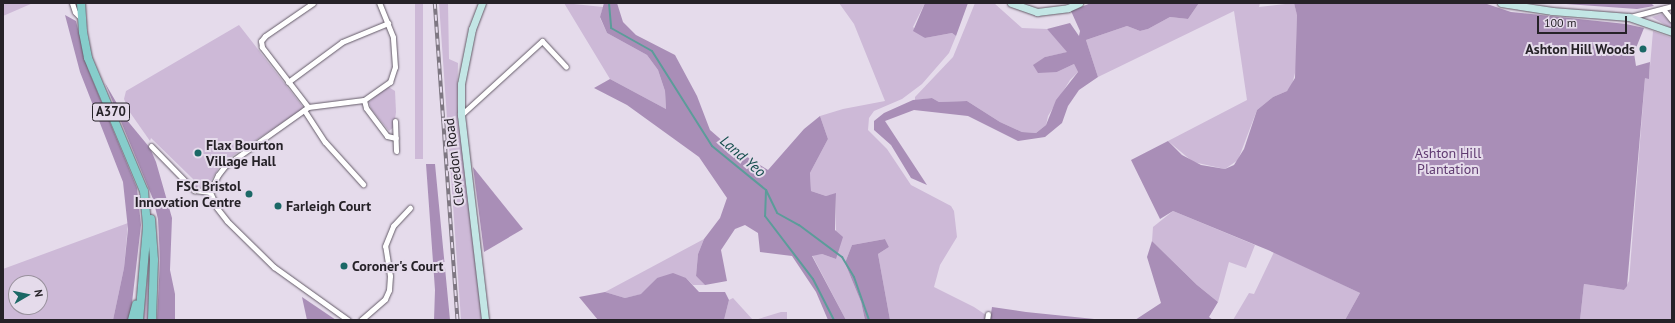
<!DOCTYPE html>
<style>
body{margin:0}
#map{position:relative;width:1675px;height:323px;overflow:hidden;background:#e5dbeb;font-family:"PT Sans",sans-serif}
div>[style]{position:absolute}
.green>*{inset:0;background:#cdb9d7;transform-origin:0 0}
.forest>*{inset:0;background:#a98eb7}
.stream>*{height:2px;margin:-1px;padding:0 1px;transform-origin:1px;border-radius:1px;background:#5c9c9a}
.roads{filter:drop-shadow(0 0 1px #645b68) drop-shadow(0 0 1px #645b68)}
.street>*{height:5px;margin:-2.5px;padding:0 2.5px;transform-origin:2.5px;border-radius:2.5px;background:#fff}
.secondary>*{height:7px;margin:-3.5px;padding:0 3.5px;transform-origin:3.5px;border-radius:3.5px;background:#c3e6e5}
.primary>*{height:8px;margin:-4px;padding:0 4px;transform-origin:4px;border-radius:4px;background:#86cdcb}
.rail>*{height:3.5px;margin-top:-1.75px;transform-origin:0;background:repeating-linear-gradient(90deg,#e5dbeb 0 6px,#7e7782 0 12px);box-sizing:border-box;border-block:1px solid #7e7782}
.dots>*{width:11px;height:11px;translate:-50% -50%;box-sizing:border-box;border:2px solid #e5dbeb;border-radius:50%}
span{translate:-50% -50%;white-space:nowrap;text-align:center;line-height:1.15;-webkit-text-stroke:4px #e5dbeb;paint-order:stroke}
.shield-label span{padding:1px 3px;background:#e5dbeb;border:1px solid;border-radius:3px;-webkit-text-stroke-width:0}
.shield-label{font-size:13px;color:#262228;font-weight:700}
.poi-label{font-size:14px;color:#262228;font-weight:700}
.right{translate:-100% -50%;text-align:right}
.left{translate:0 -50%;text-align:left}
.park-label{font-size:14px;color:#603b71}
.street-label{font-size:14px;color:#262228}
.water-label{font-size:15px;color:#144d4c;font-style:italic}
.frame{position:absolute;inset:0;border:4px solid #262228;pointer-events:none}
.north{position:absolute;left:8px;top:275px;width:40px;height:40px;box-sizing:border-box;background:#e5dbeb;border:1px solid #99919d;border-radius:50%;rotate:81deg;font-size:11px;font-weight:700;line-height:16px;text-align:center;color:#262228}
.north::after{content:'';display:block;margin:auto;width:14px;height:18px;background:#1b6866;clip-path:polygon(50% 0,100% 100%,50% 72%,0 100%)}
.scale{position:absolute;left:1537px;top:16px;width:90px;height:18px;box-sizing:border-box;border:2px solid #262228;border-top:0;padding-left:5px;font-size:12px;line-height:14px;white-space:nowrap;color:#262228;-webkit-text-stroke:3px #e5dbeb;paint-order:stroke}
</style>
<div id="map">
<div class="green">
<i style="clip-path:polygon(3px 3px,33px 3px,3px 16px)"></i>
<i style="left:415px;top:3px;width:8px;height:156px"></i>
<i style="clip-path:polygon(439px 3px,448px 3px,449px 59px,458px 63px,457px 104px,482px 320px,461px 320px)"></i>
<i style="clip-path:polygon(564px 3px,603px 7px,600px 18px,607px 33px,647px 55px,658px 70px,665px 91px,666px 109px,610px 79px)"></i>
<i style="clip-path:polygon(839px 3px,925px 3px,913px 27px,925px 38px,952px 33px,956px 36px,949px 53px,922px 84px,902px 99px,874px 111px,869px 118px,868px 130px,887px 149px,911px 185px,951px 206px,954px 211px,957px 237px,940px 265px,934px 287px,974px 307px,986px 315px,985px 320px,890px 320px,878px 254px,889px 247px,885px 239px,852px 245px,845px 263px,861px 302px,865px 320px,846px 320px,812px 255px,822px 254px,836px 259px,836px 194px,826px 196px,811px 191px,810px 173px,828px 139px,820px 116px,843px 109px,885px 101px,854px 24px)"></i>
<i style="clip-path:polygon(975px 3px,994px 3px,1022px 28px,1047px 29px,1068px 52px,1045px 57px,1057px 72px,1074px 64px,1078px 72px,1070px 80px,1048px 116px,1046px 125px,1036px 133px,1022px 132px,1000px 122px,967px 101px,939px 102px,932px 98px,915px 100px,915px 97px,953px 57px)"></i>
<i style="clip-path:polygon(1199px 3px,1260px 3px,1259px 7px,1294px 3px,1297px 14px,1296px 69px,1292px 85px,1287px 91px,1273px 97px,1257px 110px,1238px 160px,1225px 169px,1193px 162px,1168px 141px,1247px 100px,1234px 11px,1098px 77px,1086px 40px,1127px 26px,1140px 31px,1148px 29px,1170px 17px,1188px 19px)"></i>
<i style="clip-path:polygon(1662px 14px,1672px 24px,1672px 29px,1652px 17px)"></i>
<i style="clip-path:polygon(239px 25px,303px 107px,301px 110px,222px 163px,207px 187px,196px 188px,193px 185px,193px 179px,151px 138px,150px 141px,129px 111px,124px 99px,126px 91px)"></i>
<i style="clip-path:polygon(1653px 31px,1672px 38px,1672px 320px,1580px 320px,1584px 284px,1624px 290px,1629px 281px,1645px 78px,1649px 78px)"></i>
<i style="clip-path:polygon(387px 86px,395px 91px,396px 112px,394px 127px,389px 131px,371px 109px,369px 102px)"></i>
<i style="clip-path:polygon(1173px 211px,1255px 245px,1246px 268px,1229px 262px,1218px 302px,1197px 285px,1152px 241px,1153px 227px)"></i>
<i style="clip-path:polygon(evenodd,128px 223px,124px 268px,113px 320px,3px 320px,3px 269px,128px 223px,16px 283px,40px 283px,40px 307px,16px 307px,16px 283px)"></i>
<i style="clip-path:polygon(704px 239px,698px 254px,696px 276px,705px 285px,693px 285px,686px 278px,657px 278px,642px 294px,625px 298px,605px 292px)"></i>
<i style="clip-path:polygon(1274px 252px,1360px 293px,1345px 320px,1233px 320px,1249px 293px,1254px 294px)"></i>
<i style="clip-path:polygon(150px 253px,149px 320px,143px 320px)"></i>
<i style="clip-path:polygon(733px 298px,753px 320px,724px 320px,729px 300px)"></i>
<i style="clip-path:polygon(781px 312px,787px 312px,787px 320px,755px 320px)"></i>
</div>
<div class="forest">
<i style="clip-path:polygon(604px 3px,617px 3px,623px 22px,636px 35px,675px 55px,697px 96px,710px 130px,725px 143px,768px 170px,804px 129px,820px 116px,828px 139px,810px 173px,811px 191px,826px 196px,836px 193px,835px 230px,843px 237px,836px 259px,822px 254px,812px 256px,846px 320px,828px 320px,816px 292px,792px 256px,760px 252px,758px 233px,745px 225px,735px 229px,721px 250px,727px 281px,705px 285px,696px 276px,698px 254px,704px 239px,720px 218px,727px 198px,699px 157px,627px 105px,594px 88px,610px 79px,666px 109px,665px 91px,658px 70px,647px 55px,607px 33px,600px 17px)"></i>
<i style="clip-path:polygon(925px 3px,968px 3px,956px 36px,952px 33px,925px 38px,913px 31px)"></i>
<i style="clip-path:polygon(1091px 3px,1199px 3px,1188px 19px,1170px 17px,1148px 29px,1140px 31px,1127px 26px,1086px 40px,1098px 77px,1079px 90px,1068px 106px,1062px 123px,1045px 137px,1018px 141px,968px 116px,914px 110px,885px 121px,927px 185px,911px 178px,891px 145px,874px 130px,874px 121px,884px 113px,913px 100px,932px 98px,939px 102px,967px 101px,1000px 122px,1022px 132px,1036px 133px,1046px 125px,1056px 100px,1078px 72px,1074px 64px,1057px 72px,1038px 73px,1033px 65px,1045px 57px,1067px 52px,1047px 29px,1070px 23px,1079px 36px,1080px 31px,1071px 11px)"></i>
<i style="clip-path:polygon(1294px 3px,1484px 3px,1511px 12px,1626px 24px,1644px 28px,1634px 53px,1636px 66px,1650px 62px,1649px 79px,1645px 78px,1627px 286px,1624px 290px,1584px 284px,1580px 320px,1345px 320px,1360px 293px,1268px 250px,1173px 211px,1160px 219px,1131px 160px,1168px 141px,1182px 155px,1201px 165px,1225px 169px,1234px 165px,1244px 149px,1257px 110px,1273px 97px,1287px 91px,1295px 78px,1297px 15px)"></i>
<i style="clip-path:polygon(1552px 3px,1651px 3px,1654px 6px,1637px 9px)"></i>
<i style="clip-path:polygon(65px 15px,76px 21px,88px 69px,137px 188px,141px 225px,130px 320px,113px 320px,124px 268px,128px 229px,123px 182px,80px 72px)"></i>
<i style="clip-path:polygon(105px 83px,126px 119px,150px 148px,156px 162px,172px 218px,170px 270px,175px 294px,175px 320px,157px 320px,160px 260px,158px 219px,153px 199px)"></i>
<i style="clip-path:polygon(426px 164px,435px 164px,450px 320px,434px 320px,435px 290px)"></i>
<i style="clip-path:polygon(473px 167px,523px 229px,484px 252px)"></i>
<i style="clip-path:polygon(885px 239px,889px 247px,878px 254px,890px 320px,865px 320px,861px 302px,845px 263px,852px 245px)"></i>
<i style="clip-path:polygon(1152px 241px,1197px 285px,1218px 302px,1209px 317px,1213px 320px,1135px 320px,1161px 303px,1147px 257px)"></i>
<i style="clip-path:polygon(673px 273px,686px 278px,699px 292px,725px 292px,729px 300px,724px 320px,598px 320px,579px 297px,605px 292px,625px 298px,641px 294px,657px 278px)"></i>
<i style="clip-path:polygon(302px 297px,336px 320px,307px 320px)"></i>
<i style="clip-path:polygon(992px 307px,1026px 312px,1104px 320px,990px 320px)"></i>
</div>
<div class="stream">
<i style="left:609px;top:3px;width:25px;rotate:85deg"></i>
<i style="left:611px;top:28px;width:47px;rotate:29.3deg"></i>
<i style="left:652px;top:51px;width:112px;rotate:57.7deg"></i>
<i style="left:712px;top:146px;width:70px;rotate:39.2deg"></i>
<i style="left:766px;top:190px;width:26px;rotate:92deg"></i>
<i style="left:765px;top:216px;width:79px;rotate:52.7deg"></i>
<i style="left:813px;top:279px;width:46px;rotate:62.9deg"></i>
<i style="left:766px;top:190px;width:25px;rotate:64deg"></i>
<i style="left:777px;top:213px;width:25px;rotate:29deg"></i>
<i style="left:799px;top:225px;width:54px;rotate:36.7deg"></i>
<i style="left:842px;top:257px;width:23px;rotate:59deg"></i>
<i style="left:854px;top:277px;width:46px;rotate:70.8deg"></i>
</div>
<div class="roads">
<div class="street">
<i style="left:72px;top:3px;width:9px;rotate:72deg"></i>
<i style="left:75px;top:12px;width:8px;rotate:45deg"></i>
<i style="left:1663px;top:9px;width:14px;rotate:51deg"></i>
<i style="left:1630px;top:17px;width:43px;rotate:-14.7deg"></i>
<i style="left:288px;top:82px;width:67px;rotate:-36.5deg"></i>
<i style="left:342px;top:42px;width:50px;rotate:-22.4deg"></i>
<i style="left:364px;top:100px;width:8px;rotate:76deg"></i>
<i style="left:366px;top:108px;width:35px;rotate:53deg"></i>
<i style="left:387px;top:136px;width:9px;rotate:13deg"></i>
<i style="left:308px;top:107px;width:76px;rotate:-127.5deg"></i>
<i style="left:262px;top:47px;width:6px;rotate:-99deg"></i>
<i style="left:261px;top:41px;width:6px;rotate:-51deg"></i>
<i style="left:265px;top:36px;width:58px;rotate:-34.5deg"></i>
<i style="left:304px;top:110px;width:38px;rotate:57deg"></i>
<i style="left:325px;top:142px;width:57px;rotate:47.9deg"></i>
<i style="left:461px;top:115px;width:110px;rotate:-42.4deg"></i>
<i style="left:542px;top:41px;width:35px;rotate:47deg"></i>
<i style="left:395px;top:121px;width:30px;rotate:88deg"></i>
<i style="left:151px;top:146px;width:62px;rotate:45.7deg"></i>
<i style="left:194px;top:190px;width:16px;rotate:7deg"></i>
<i style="left:210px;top:192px;width:19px;rotate:-65deg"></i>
<i style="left:218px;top:175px;width:11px;rotate:-52deg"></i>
<i style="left:225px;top:166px;width:102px;rotate:-35.4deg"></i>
<i style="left:308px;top:107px;width:56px;rotate:-7.1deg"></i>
<i style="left:364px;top:100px;width:32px;rotate:-35deg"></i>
<i style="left:390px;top:82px;width:16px;rotate:-72deg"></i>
<i style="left:395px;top:67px;width:30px;rotate:-94deg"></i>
<i style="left:393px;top:37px;width:37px;rotate:-112deg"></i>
<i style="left:210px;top:192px;width:17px;rotate:66deg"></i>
<i style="left:217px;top:208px;width:16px;rotate:52deg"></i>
<i style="left:227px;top:221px;width:66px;rotate:44.4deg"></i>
<i style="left:274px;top:267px;width:91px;rotate:35.6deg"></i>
<i style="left:361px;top:320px;width:32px;rotate:-41deg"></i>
<i style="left:385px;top:299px;width:10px;rotate:-66deg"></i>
<i style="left:389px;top:290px;width:14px;rotate:-86deg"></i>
<i style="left:390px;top:276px;width:30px;rotate:-99deg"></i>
<i style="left:385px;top:246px;width:22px;rotate:-68deg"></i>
<i style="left:393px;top:226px;width:25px;rotate:-47deg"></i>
<i style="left:987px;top:320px;width:6px;rotate:-81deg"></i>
</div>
<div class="secondary">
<i style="left:482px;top:3px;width:28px;rotate:111deg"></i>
<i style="left:472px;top:29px;width:56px;rotate:101.3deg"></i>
<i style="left:461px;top:84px;width:31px;rotate:90deg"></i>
<i style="left:461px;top:115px;width:206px;rotate:83.3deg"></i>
<i style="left:1011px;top:3px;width:28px;rotate:19deg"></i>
<i style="left:1037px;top:12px;width:31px;rotate:-7deg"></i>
<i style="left:1068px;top:8px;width:12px;rotate:-24deg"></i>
<i style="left:1501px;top:3px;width:52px;rotate:8.9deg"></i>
<i style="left:1552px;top:11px;width:77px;rotate:4.5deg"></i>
<i style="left:1629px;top:17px;width:46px;rotate:19.2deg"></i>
</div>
<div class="primary">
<i style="left:81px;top:3px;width:29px;rotate:86deg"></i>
<i style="left:83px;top:32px;width:26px;rotate:79deg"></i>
<i style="left:88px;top:58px;width:144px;rotate:67.2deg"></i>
<i style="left:144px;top:191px;width:36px;rotate:85deg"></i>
<i style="left:147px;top:227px;width:93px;rotate:94.9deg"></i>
<i style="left:151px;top:219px;width:41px;rotate:85.8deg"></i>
<i style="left:154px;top:260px;width:60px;rotate:91.9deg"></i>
<i style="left:132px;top:320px;width:16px;rotate:-75deg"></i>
</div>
</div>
<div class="rail">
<i style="left:435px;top:3px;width:318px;rotate:85.9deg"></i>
</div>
<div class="dots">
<i style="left:1643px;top:49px;background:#1b6866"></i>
<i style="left:198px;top:153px;background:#1b6866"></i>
<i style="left:249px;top:194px;background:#1b6866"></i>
<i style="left:278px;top:206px;background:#1b6866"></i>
<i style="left:344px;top:266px;background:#1b6866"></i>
</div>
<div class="shield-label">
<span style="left:111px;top:112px">A370</span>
</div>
<div class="poi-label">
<span class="right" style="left:1635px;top:49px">Ashton Hill Woods</span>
<span class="left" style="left:206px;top:153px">Flax Bourton<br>Village Hall</span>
<span class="right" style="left:241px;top:194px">FSC Bristol<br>Innovation Centre</span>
<span class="left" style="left:286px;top:206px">Farleigh Court</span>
<span class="left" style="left:352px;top:266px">Coroner's Court</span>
</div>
<div class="park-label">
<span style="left:1448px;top:161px">Ashton Hill<br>Plantation</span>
</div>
<div class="street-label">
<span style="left:454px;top:162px;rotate:-97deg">Clevedon Road</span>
</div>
<div class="water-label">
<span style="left:743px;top:156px;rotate:41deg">Land Yeo</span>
</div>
<div class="frame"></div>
<div class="north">N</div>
<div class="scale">100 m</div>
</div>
